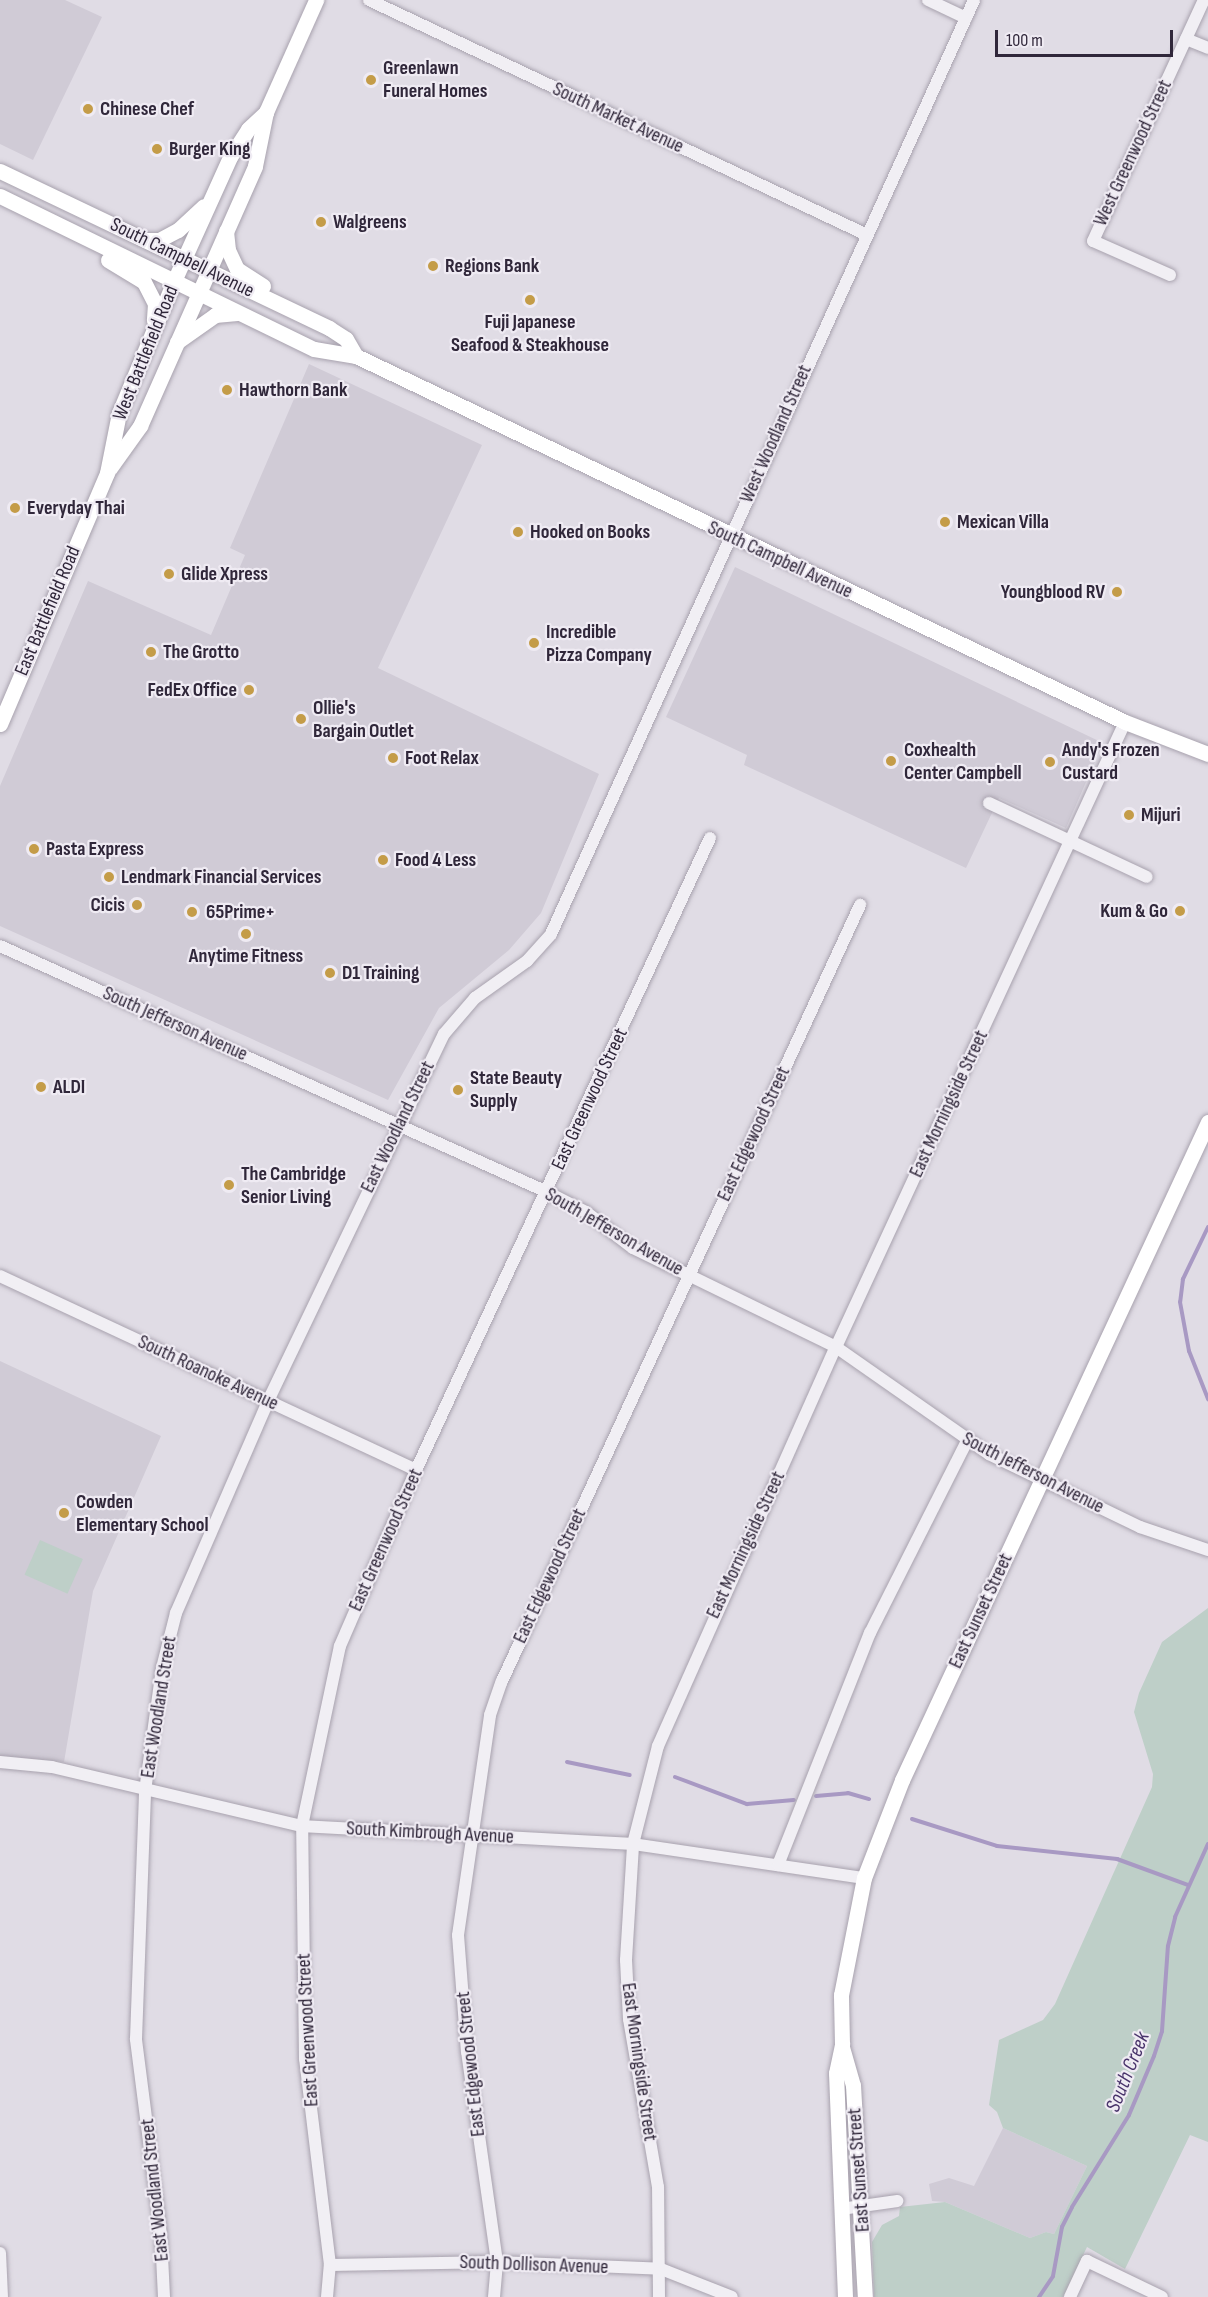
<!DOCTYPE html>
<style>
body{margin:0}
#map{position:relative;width:1208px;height:2297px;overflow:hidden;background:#e0dce5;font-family:"Sofia Sans Condensed",sans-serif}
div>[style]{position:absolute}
.built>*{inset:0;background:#d0cbd6}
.green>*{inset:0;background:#becfc8;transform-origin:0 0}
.stream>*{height:4px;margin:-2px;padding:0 2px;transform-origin:2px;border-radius:2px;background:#a899c3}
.roads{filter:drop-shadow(0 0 2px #a8a2ae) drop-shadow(0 0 2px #a8a2ae)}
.minor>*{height:12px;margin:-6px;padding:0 6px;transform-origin:6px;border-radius:6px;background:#f1eff4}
.major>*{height:15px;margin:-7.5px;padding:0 7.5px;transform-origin:7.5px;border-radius:7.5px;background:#fff}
.dots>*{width:16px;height:16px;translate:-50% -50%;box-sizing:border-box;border:3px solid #efebf3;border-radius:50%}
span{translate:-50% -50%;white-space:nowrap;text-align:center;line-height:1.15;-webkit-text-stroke:4.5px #efebf3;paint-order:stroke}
.poi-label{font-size:20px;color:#30273a;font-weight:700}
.left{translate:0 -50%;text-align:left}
.right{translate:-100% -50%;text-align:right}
.street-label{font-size:20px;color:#30273a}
.water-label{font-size:21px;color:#49346b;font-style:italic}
.scale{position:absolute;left:995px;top:30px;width:178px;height:27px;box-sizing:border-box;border:3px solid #30273a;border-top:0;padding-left:8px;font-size:18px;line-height:21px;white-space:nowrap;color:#30273a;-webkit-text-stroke:4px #efebf3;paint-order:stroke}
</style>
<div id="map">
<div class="built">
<i style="clip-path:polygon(0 0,65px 0,102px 17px,33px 160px,0 144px)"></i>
<i style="clip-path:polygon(309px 364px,482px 445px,378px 668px,599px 774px,541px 913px,509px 950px,439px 1008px,388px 1100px,0 926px,0 786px,88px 581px,211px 635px,245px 555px,230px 548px)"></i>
<i style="clip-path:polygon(735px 567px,1103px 743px,1066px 828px,999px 798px,966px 868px,744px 765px,747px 755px,666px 717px)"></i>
<i style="clip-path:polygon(0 1361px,161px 1436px,93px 1591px,64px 1762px,0 1756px)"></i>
<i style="clip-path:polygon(1003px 2128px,1087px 2166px,1054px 2234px,1046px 2232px,1030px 2238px,945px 2202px,932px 2201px,929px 2184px,949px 2178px,974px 2186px)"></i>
</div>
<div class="green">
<i style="left:40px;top:1540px;width:47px;height:38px;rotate:24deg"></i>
<i style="clip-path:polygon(1208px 1608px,1208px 2142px,1190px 2135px,1125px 2269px,1087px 2247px,1063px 2297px,874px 2297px,872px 2242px,882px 2225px,899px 2216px,900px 2207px,945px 2202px,1030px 2238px,1046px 2232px,1054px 2234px,1087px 2166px,1003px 2128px,997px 2112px,989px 2105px,999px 2040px,1043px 2020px,1055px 2004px,1152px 1787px,1153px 1774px,1134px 1712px,1139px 1693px,1162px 1642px)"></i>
</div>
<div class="stream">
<i style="left:1208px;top:1227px;width:58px;rotate:115.7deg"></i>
<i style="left:1183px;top:1279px;width:23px;rotate:97deg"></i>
<i style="left:1180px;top:1302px;width:50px;rotate:79.6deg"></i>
<i style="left:1189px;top:1351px;width:52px;rotate:68.4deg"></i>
<i style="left:567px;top:1762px;width:64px;rotate:11.7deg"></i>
<i style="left:675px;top:1777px;width:77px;rotate:20.6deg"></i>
<i style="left:747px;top:1804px;width:47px;rotate:-4.9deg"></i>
<i style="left:816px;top:1796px;width:32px;rotate:-5deg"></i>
<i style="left:848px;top:1793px;width:22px;rotate:16deg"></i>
<i style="left:912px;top:1819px;width:89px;rotate:17.6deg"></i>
<i style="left:997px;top:1846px;width:121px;rotate:6.2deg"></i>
<i style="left:1117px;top:1859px;width:76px;rotate:20.1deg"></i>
<i style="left:1039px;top:2297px;width:25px;rotate:-56deg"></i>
<i style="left:1053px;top:2276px;width:50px;rotate:-79.6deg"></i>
<i style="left:1062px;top:2227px;width:22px;rotate:-63deg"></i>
<i style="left:1072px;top:2207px;width:108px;rotate:-58.2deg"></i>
<i style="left:1129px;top:2115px;width:64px;rotate:-67deg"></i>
<i style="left:1154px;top:2056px;width:26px;rotate:-72deg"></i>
<i style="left:1162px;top:2031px;width:85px;rotate:-86deg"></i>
<i style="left:1168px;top:1946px;width:30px;rotate:-76deg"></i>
<i style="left:1175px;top:1917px;width:80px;rotate:-65.7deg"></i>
</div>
<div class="roads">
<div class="minor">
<i style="left:369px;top:0;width:551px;rotate:25.26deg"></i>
<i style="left:928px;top:0;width:42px;rotate:25.3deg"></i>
<i style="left:1186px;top:39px;width:24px;rotate:22deg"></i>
<i style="left:1170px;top:275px;width:84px;rotate:-156.2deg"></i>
<i style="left:1093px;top:241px;width:265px;rotate:-65.3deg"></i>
<i style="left:989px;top:803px;width:174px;rotate:25.1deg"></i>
<i style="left:0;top:946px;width:600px;rotate:24.21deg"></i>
<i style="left:547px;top:1192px;width:44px;rotate:27.1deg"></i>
<i style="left:586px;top:1212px;width:59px;rotate:37.5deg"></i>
<i style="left:633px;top:1248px;width:226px;rotate:26deg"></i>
<i style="left:836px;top:1347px;width:187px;rotate:35deg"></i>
<i style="left:989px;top:1454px;width:168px;rotate:25.8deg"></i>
<i style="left:1140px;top:1527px;width:72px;rotate:18.7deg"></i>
<i style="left:0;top:1276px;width:459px;rotate:25deg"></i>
<i style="left:0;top:1762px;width:52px;rotate:5.5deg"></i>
<i style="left:52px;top:1767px;width:257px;rotate:13.3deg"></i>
<i style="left:302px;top:1826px;width:331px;rotate:3.1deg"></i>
<i style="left:633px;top:1844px;width:233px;rotate:8.4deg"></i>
<i style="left:778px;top:1865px;width:250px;rotate:-68.4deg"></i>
<i style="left:870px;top:1633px;width:215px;rotate:-63.2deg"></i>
<i style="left:841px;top:2209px;width:57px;rotate:-8.1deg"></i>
<i style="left:0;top:2253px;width:44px;rotate:87.4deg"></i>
<i style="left:330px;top:2265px;width:167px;rotate:-1deg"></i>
<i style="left:497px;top:2262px;width:164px;rotate:2.4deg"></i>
<i style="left:661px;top:2269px;width:76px;rotate:21.5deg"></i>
<i style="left:164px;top:2297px;width:62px;rotate:-92.8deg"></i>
<i style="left:161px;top:2235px;width:198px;rotate:-97.3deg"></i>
<i style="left:136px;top:2039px;width:248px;rotate:-87.9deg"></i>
<i style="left:145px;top:1791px;width:124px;rotate:-82.1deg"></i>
<i style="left:162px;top:1668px;width:57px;rotate:-75.7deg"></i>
<i style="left:176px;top:1613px;width:231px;rotate:-66.5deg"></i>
<i style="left:268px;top:1401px;width:407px;rotate:-64.4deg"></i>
<i style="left:444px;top:1034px;width:48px;rotate:-49.3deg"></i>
<i style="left:475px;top:998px;width:64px;rotate:-35.4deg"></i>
<i style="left:527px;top:961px;width:36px;rotate:-48deg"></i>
<i style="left:551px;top:934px;width:1025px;rotate:-65.63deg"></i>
<i style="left:327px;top:2297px;width:32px;rotate:-85deg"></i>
<i style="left:330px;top:2265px;width:208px;rotate:-96.9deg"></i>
<i style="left:305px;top:2059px;width:233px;rotate:-90.7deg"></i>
<i style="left:302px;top:1826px;width:184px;rotate:-78.1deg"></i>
<i style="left:340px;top:1646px;width:192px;rotate:-66.6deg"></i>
<i style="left:416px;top:1470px;width:697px;rotate:-65.05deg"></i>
<i style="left:494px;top:2297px;width:35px;rotate:-85deg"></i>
<i style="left:497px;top:2262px;width:212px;rotate:-98.1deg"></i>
<i style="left:467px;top:2052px;width:117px;rotate:-94.4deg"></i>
<i style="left:458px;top:1935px;width:222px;rotate:-81.7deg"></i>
<i style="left:490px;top:1715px;width:36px;rotate:-71deg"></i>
<i style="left:502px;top:1681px;width:855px;rotate:-65.23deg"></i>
<i style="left:659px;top:2297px;width:110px;rotate:-90.5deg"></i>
<i style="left:658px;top:2187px;width:170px;rotate:-99.8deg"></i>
<i style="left:629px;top:2019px;width:59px;rotate:-92.9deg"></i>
<i style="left:626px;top:1960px;width:116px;rotate:-86.5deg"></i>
<i style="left:633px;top:1844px;width:101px;rotate:-75.7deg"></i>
<i style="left:658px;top:1746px;width:437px;rotate:-66deg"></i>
<i style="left:836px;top:1347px;width:689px;rotate:-65.18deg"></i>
<i style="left:1070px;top:2297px;width:40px;rotate:-65deg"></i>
<i style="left:1087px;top:2261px;width:83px;rotate:25.6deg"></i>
</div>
<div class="major">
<i style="left:0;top:171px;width:365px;rotate:25.5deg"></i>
<i style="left:329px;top:328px;width:20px;rotate:33deg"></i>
<i style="left:346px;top:339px;width:20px;rotate:60deg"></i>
<i style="left:0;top:196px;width:349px;rotate:26deg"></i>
<i style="left:314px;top:349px;width:43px;rotate:9.5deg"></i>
<i style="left:356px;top:356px;width:852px;rotate:25.45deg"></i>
<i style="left:1125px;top:722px;width:89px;rotate:21.1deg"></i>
<i style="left:226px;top:231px;width:19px;rotate:84deg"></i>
<i style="left:228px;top:250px;width:21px;rotate:65deg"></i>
<i style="left:237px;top:269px;width:31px;rotate:33deg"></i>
<i style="left:145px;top:240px;width:14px"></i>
<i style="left:159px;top:240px;width:21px;rotate:-28deg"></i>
<i style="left:178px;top:230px;width:35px;rotate:-43deg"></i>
<i style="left:108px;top:260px;width:42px;rotate:31.4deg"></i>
<i style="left:144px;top:282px;width:25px;rotate:63deg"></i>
<i style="left:155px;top:304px;width:16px;rotate:94deg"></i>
<i style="left:177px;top:342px;width:47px;rotate:-35.4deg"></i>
<i style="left:215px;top:315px;width:22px;rotate:-5deg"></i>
<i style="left:110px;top:468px;width:52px;rotate:-54.5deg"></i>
<i style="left:140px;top:426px;width:284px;rotate:-66.1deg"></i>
<i style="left:255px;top:166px;width:55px;rotate:-78.5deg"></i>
<i style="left:266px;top:112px;width:123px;rotate:-65.9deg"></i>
<i style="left:0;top:724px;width:273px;rotate:-66.9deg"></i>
<i style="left:107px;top:473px;width:61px;rotate:-78.7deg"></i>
<i style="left:119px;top:413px;width:143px;rotate:-67.4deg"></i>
<i style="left:174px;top:281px;width:136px;rotate:-65.7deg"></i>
<i style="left:230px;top:157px;width:33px;rotate:-57deg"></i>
<i style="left:248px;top:129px;width:25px;rotate:-43deg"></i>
<i style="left:842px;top:2047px;width:40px;rotate:74deg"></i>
<i style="left:853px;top:2085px;width:212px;rotate:86.8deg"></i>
<i style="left:845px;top:2297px;width:224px;rotate:-92.3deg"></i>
<i style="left:836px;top:2073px;width:30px;rotate:-78deg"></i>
<i style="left:842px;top:2044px;width:49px;rotate:-91.2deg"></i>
<i style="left:841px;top:1995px;width:119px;rotate:-78.9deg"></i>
<i style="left:864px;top:1878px;width:105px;rotate:-68.8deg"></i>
<i style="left:902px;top:1780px;width:726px;rotate:-65.06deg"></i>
</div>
</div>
<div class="dots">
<i style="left:371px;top:80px;background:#c49c48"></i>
<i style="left:88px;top:109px;background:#c49c48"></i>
<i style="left:157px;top:149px;background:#c49c48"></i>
<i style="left:321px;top:222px;background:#c49c48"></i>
<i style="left:433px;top:266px;background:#c49c48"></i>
<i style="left:530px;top:300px;background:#c49c48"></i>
<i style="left:227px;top:390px;background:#c49c48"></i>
<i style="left:15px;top:508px;background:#c49c48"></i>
<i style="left:945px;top:522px;background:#c49c48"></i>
<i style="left:518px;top:532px;background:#c49c48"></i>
<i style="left:169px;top:574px;background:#c49c48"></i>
<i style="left:1117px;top:592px;background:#c49c48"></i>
<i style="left:534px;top:643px;background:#c49c48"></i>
<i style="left:151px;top:652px;background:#c49c48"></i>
<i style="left:249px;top:690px;background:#c49c48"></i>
<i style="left:301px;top:719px;background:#c49c48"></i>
<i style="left:393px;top:758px;background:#c49c48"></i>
<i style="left:891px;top:761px;background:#c49c48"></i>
<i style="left:1050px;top:762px;background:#c49c48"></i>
<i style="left:1129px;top:815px;background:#c49c48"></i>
<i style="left:34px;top:849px;background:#c49c48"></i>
<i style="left:383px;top:860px;background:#c49c48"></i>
<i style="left:109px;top:877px;background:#c49c48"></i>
<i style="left:137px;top:905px;background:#c49c48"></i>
<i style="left:1180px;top:911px;background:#c49c48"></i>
<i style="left:192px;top:912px;background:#c49c48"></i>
<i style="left:246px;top:934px;background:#c49c48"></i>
<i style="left:330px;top:973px;background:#c49c48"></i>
<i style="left:41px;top:1087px;background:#c49c48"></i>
<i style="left:458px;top:1090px;background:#c49c48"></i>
<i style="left:229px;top:1185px;background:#c49c48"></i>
<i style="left:64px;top:1513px;background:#c49c48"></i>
</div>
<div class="poi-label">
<span class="left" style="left:383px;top:80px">Greenlawn<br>Funeral Homes</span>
<span class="left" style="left:100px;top:109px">Chinese Chef</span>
<span class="left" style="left:169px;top:149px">Burger King</span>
<span class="left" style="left:333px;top:222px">Walgreens</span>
<span class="left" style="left:445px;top:266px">Regions Bank</span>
<span style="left:530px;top:334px">Fuji Japanese<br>Seafood &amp; Steakhouse</span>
<span class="left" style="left:239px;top:390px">Hawthorn Bank</span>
<span class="left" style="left:27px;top:508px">Everyday Thai</span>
<span class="left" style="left:957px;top:522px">Mexican Villa</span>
<span class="left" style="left:530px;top:532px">Hooked on Books</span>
<span class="left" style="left:181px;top:574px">Glide Xpress</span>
<span class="right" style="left:1105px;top:592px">Youngblood RV</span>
<span class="left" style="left:546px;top:644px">Incredible<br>Pizza Company</span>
<span class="left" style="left:163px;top:652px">The Grotto</span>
<span class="right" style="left:237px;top:690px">FedEx Office</span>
<span class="left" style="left:313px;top:720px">Ollie's<br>Bargain Outlet</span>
<span class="left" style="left:904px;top:762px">Coxhealth<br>Center Campbell</span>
<span class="left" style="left:1062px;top:762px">Andy's Frozen<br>Custard</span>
<span class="left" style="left:405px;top:758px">Foot Relax</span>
<span class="left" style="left:1141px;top:815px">Mijuri</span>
<span class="left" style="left:46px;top:849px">Pasta Express</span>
<span class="left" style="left:395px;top:860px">Food 4 Less</span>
<span class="left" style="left:121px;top:877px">Lendmark Financial Services</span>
<span class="right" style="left:125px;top:905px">Cicis</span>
<span class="right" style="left:1168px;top:911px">Kum &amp; Go</span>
<span class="left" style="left:206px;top:912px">65Prime+</span>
<span style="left:246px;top:956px">Anytime Fitness</span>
<span class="left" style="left:342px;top:973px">D1 Training</span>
<span class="left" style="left:470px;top:1090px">State Beauty<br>Supply</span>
<span class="left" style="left:53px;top:1087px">ALDI</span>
<span class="left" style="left:241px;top:1186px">The Cambridge<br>Senior Living</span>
<span class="left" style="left:76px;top:1514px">Cowden<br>Elementary School</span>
</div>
<div class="street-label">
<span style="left:618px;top:118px;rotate:25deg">South Market Avenue</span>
<span style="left:1133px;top:153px;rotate:-65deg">West Greenwood Street</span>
<span style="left:182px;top:258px;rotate:26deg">South Campbell Avenue</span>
<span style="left:146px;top:353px;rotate:-68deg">West Battlefield Road</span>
<span style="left:776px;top:434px;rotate:-66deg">West Woodland Street</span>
<span style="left:780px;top:560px;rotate:25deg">South Campbell Avenue</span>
<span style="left:48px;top:611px;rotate:-67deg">East Battlefield Road</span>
<span style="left:175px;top:1024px;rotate:24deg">South Jefferson Avenue</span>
<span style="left:590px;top:1099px;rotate:-65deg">East Greenwood Street</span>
<span style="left:949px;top:1104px;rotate:-65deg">East Morningside Street</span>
<span style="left:398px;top:1127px;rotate:-64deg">East Woodland Street</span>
<span style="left:754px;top:1134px;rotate:-65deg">East Edgewood Street</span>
<span style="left:614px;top:1232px;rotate:30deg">South Jefferson Avenue</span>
<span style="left:208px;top:1373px;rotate:25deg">South Roanoke Avenue</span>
<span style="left:1033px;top:1473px;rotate:27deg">South Jefferson Avenue</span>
<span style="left:386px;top:1540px;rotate:-66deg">East Greenwood Street</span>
<span style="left:746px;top:1545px;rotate:-65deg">East Morningside Street</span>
<span style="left:550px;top:1576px;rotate:-65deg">East Edgewood Street</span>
<span style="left:981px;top:1611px;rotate:-65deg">East Sunset Street</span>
<span style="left:159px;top:1707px;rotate:-81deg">East Woodland Street</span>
<span style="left:430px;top:1833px;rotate:3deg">South Kimbrough Avenue</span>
<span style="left:308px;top:2030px;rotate:-93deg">East Greenwood Street</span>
<span style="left:639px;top:2062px;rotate:82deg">East Morningside Street</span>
<span style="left:471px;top:2064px;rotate:-96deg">East Edgewood Street</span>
<span style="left:859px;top:2170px;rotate:-94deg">East Sunset Street</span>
<span style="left:155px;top:2190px;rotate:-96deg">East Woodland Street</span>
<span style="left:534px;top:2265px;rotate:2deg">South Dollison Avenue</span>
</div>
<div class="water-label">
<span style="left:1128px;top:2072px;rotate:-68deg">South Creek</span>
</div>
<div class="scale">100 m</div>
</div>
